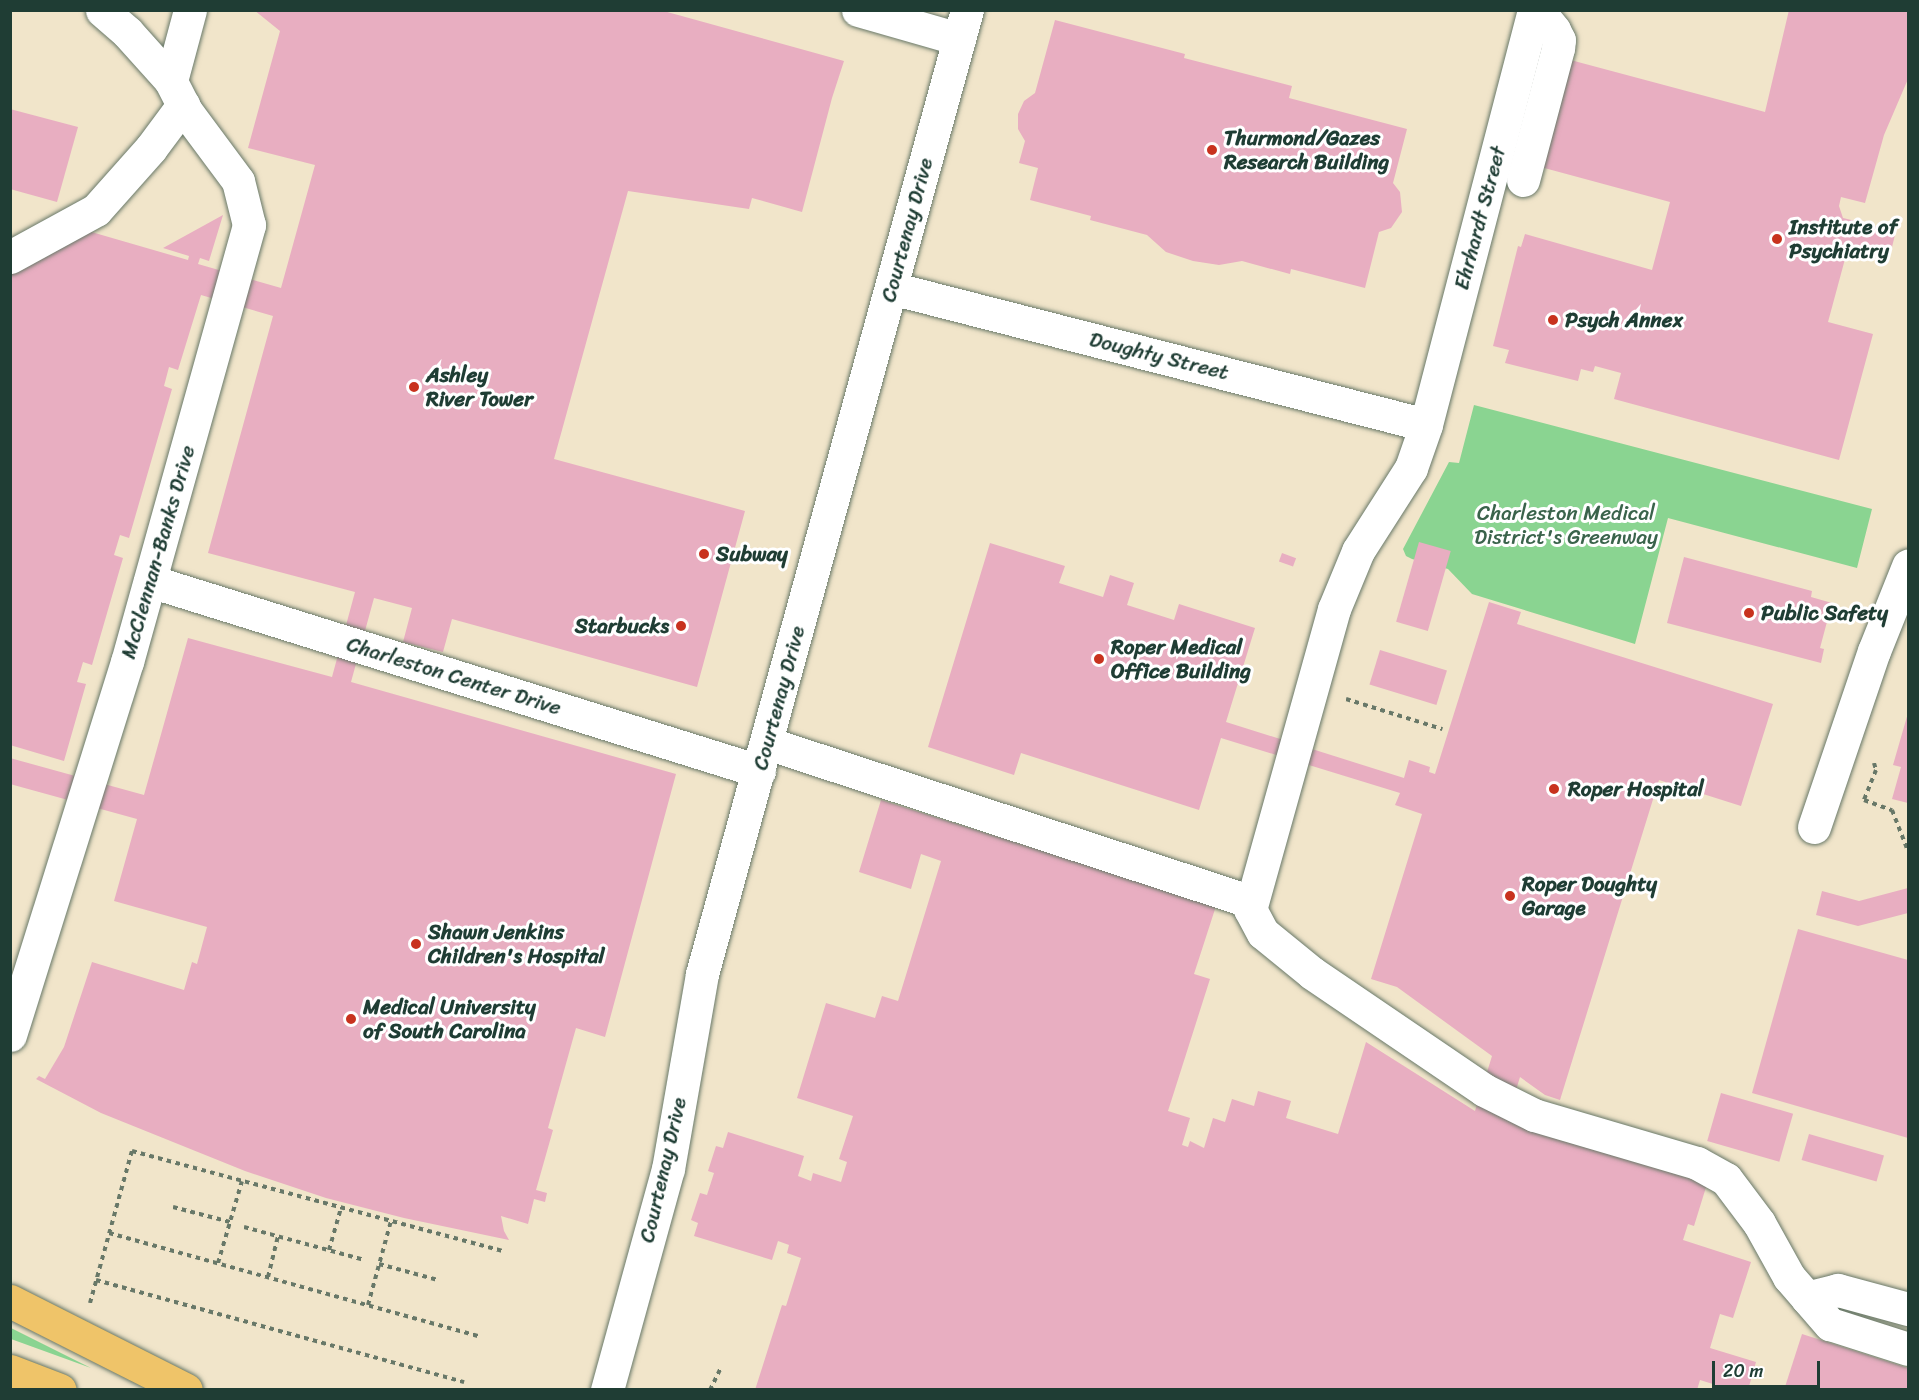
<!DOCTYPE html>
<style>
body{margin:0}
#map{position:relative;width:1919px;height:1400px;overflow:hidden;background:#f1e5ca;font-family:Sriracha,sans-serif}
div>[style]{position:absolute}
.green>*{inset:0;background:#8ad491}
.building>*{inset:0;background:#e8aec1;transform-origin:0 0}
.path>*{height:4px;margin-top:-2px;transform-origin:0;background:repeating-linear-gradient(90deg,#687868 0 4.5px,transparent 0 9px)}
.roads{filter:drop-shadow(0 0 2px #687868) drop-shadow(0 0 2px #687868)}
.minor>*{height:33px;margin:-16.5px;padding:0 16.5px;transform-origin:16.5px;border-radius:16.5px;background:#fff}
.major>*{height:33px;margin:-16.5px;padding:0 16.5px;transform-origin:16.5px;border-radius:16.5px;background:#efc469}
.highway>*{height:33px;margin:-16.5px;padding:0 16.5px;transform-origin:16.5px;border-radius:16.5px;background:#efc469}
.dots>*{width:16px;height:16px;translate:-50% -50%;box-sizing:border-box;border:3px solid #fff;border-radius:50%}
span{translate:-50% -50%;white-space:nowrap;text-align:center;line-height:1.15;-webkit-text-stroke:6px #fff;paint-order:stroke}
.poi-label{font-size:21px;color:#1f3d34;font-weight:700}
.left{translate:0 -50%;text-align:left}
.right{translate:-100% -50%;text-align:right}
.street-label{font-size:21px;color:#1f3d34}
.park-label{font-size:21px;color:#3a634b}
.frame{position:absolute;inset:0;border:12px solid #1f3d34;pointer-events:none}
.scale{position:absolute;left:1712px;top:1361px;width:108px;height:27px;box-sizing:border-box;border:3px solid #1f3d34;border-top:0;padding-left:8px;font-size:18px;line-height:21px;white-space:nowrap;color:#1f3d34;-webkit-text-stroke:4px #fff;paint-order:stroke}
</style>
<div id="map">
<div class="green">
<div style="clip-path:polygon(1474px 405px,1872px 509px,1857px 568px,1668px 518px,1635px 644px,1472px 594px,1448px 569px,1412px 559px,1406px 556px,1403px 549px,1449px 462px,1459px 463px)"></div>
<div style="clip-path:polygon(11px 1328px,91px 1368px,11px 1339px)"></div>
</div>
<div class="building">
<div style="clip-path:polygon(254px 10px,660px 10px,844px 61px,832px 98px,802px 212px,752px 198px,749px 209px,628px 191px,554px 459px,745px 511px,697px 687px,452px 619px,443px 652px,403px 642px,412px 608px,374px 598px,351px 682px,676px 774px,605px 1037px,576px 1028px,548px 1128px,553px 1130px,536px 1190px,547px 1193px,545px 1202px,534px 1199px,528px 1224px,501px 1216px,504px 1231px,509px 1240px,404px 1218px,326px 1198px,245px 1171px,101px 1113px,36px 1079px,39px 1076px,45px 1079px,64px 1047px,92px 962px,184px 990px,192px 962px,197px 964px,207px 927px,114px 901px,137px 819px,10px 784px,10px 758px,144px 795px,188px 638px,332px 677px,355px 592px,208px 553px,273px 316px,201px 295px,178px 370px,169px 367px,164px 386px,172px 389px,129px 538px,120px 535px,114px 555px,123px 558px,92px 665px,83px 662px,77px 682px,86px 684px,64px 761px,10px 745px,10px 273px,88px 231px,188px 260px,189px 256px,163px 248px,223px 215px,209px 261px,200px 258px,198px 264px,281px 288px,315px 165px,248px 148px,280px 31px)"></div>
<div style="clip-path:polygon(1789px 10px,1908px 10px,1908px 79px,1884px 135px,1865px 203px,1841px 197px,1839px 206px,1843px 218px,1896px 231px,1889px 259px,1848px 248px,1828px 322px,1873px 334px,1839px 460px,1614px 399px,1621px 373px,1595px 366px,1593px 372px,1581px 369px,1578px 381px,1505px 363px,1509px 350px,1493px 346px,1518px 246px,1521px 247px,1525px 234px,1652px 270px,1670px 202px,1518px 161px,1563px 58px,1765px 112px)"></div>
<div style="clip-path:polygon(1055px 20px,1185px 54px,1184px 58px,1292px 86px,1289px 98px,1407px 129px,1393px 183px,1400px 192px,1402px 212px,1391px 228px,1379px 232px,1365px 288px,1291px 269px,1290px 274px,1242px 261px,1219px 265px,1193px 261px,1166px 252px,1147px 235px,1090px 220px,1091px 216px,1030px 200px,1038px 168px,1019px 163px,1025px 141px,1018px 129px,1018px 114px,1024px 101px,1035px 93px)"></div>
<div style="clip-path:polygon(10px 109px,78px 127px,57px 202px,10px 189px)"></div>
<div style="left:1419px;top:542px;width:33px;height:83px;rotate:16deg"></div>
<div style="clip-path:polygon(990px 543px,1065px 566px,1059px 583px,1103px 597px,1110px 575px,1134px 583px,1127px 605px,1174px 620px,1179px 604px,1255px 628px,1226px 722px,1404px 778px,1409px 760px,1430px 767px,1429px 772px,1435px 774px,1489px 602px,1521px 612px,1517px 624px,1773px 704px,1741px 806px,1659px 780px,1560px 1100px,1545px 1095px,1520px 1077px,1507px 1120px,1707px 1184px,1694px 1226px,1688px 1224px,1683px 1240px,1751px 1262px,1733px 1318px,1720px 1314px,1710px 1348px,1756px 1362px,1748px 1390px,1732px 1390px,1700px 1380px,1697px 1390px,755px 1390px,782px 1305px,786px 1306px,801px 1258px,787px 1253px,789px 1245px,778px 1241px,772px 1260px,694px 1236px,698px 1223px,691px 1220px,700px 1193px,707px 1195px,714px 1173px,708px 1171px,716px 1146px,723px 1148px,728px 1132px,804px 1156px,798px 1176px,811px 1181px,813px 1173px,841px 1182px,847px 1162px,839px 1159px,853px 1116px,797px 1098px,826px 1003px,875px 1018px,882px 996px,898px 1001px,941px 861px,921px 854px,911px 889px,859px 872px,881px 800px,1216px 906px,1194px 974px,1210px 979px,1168px 1111px,1190px 1118px,1182px 1145px,1188px 1147px,1190px 1141px,1204px 1148px,1213px 1118px,1225px 1122px,1232px 1099px,1254px 1106px,1258px 1091px,1291px 1101px,1286px 1118px,1338px 1134px,1366px 1042px,1475px 1111px,1492px 1056px,1397px 987px,1371px 979px,1422px 814px,1395px 805px,1400px 793px,1221px 738px,1199px 810px,1021px 753px,1014px 775px,928px 747px)"></div>
<div style="left:1282px;top:553px;width:15px;height:9px;rotate:20deg"></div>
<div style="clip-path:polygon(1684px 557px,1812px 591px,1811px 597px,1832px 603px,1820px 648px,1824px 649px,1821px 663px,1667px 623px)"></div>
<div style="left:1380px;top:650px;width:70px;height:36px;rotate:17deg"></div>
<div style="clip-path:polygon(1908px 713px,1908px 803px,1892px 799px,1901px 767px,1893px 765px)"></div>
<div style="clip-path:polygon(1908px 888px,1908px 913px,1858px 926px,1816px 915px,1822px 891px,1859px 901px)"></div>
<div style="clip-path:polygon(1798px 929px,1908px 960px,1908px 1138px,1752px 1093px)"></div>
<div style="left:1721px;top:1093px;width:75px;height:50px;rotate:16deg"></div>
<div style="left:1809px;top:1134px;width:78px;height:27px;rotate:16deg"></div>
<div style="clip-path:polygon(1802px 1334px,1908px 1368px,1908px 1390px,1784px 1390px)"></div>
</div>
<div class="path">
<div style="left:1346px;top:699px;width:101px;rotate:17.4deg"></div>
<div style="left:1874px;top:763px;width:7px;rotate:74deg"></div>
<div style="left:1876px;top:770px;width:32px;rotate:112deg"></div>
<div style="left:1864px;top:800px;width:30px;rotate:20deg"></div>
<div style="left:1892px;top:810px;width:44px;rotate:68.7deg"></div>
<div style="left:173px;top:1207px;width:59px;rotate:14.7deg"></div>
<div style="left:244px;top:1227px;width:125px;rotate:15.3deg"></div>
<div style="left:109px;top:1233px;width:383px;rotate:15.6deg"></div>
<div style="left:329px;top:1250px;width:44px;rotate:-74.1deg"></div>
<div style="left:218px;top:1263px;width:85px;rotate:-73.7deg"></div>
<div style="left:379px;top:1264px;width:61px;rotate:15.2deg"></div>
<div style="left:268px;top:1277px;width:42px;rotate:-76.3deg"></div>
<div style="left:96px;top:1280px;width:382px;rotate:15.5deg"></div>
<div style="left:90px;top:1303px;width:158px;rotate:-74.6deg"></div>
<div style="left:132px;top:1151px;width:383px;rotate:15.1deg"></div>
<div style="left:368px;top:1305px;width:87px;rotate:-74.7deg"></div>
<div style="left:710px;top:1390px;width:25px;rotate:-64deg"></div>
</div>
<div class="roads">
<div class="minor">
<div style="left:858px;top:10px;width:105px;rotate:16deg"></div>
<div style="left:1534px;top:10px;width:429px;rotate:104.6deg"></div>
<div style="left:1426px;top:425px;width:46px;rotate:109.2deg"></div>
<div style="left:1411px;top:468px;width:98px;rotate:122.6deg"></div>
<div style="left:1358px;top:551px;width:63px;rotate:112.5deg"></div>
<div style="left:1334px;top:609px;width:312px;rotate:105.6deg"></div>
<div style="left:1250px;top:909px;width:27px;rotate:62deg"></div>
<div style="left:1263px;top:933px;width:63px;rotate:39.2deg"></div>
<div style="left:1312px;top:973px;width:208px;rotate:34.2deg"></div>
<div style="left:1484px;top:1090px;width:56px;rotate:26.6deg"></div>
<div style="left:1534px;top:1115px;width:170px;rotate:16.4deg"></div>
<div style="left:1697px;top:1163px;width:33px;rotate:29deg"></div>
<div style="left:1726px;top:1179px;width:55px;rotate:53.1deg"></div>
<div style="left:1759px;top:1223px;width:62px;rotate:60.9deg"></div>
<div style="left:1789px;top:1277px;width:28px;rotate:49deg"></div>
<div style="left:171px;top:81px;width:73px;rotate:-75deg"></div>
<div style="left:1523px;top:180px;width:137px;rotate:-75.1deg"></div>
<div style="left:1558px;top:48px;width:8px;rotate:-83deg"></div>
<div style="left:1559px;top:40px;width:11px;rotate:-117deg"></div>
<div style="left:1554px;top:30px;width:26px;rotate:-129deg"></div>
<div style="left:10px;top:257px;width:98px;rotate:-28.7deg"></div>
<div style="left:96px;top:210px;width:83px;rotate:-48.4deg"></div>
<div style="left:151px;top:148px;width:54px;rotate:-53.3deg"></div>
<div style="left:891px;top:288px;width:552px;rotate:14.36deg"></div>
<div style="left:150px;top:581px;width:638px;rotate:17.33deg"></div>
<div style="left:767px;top:743px;width:510px;rotate:18.15deg"></div>
<div style="left:1814px;top:827px;width:186px;rotate:-71.2deg"></div>
<div style="left:1874px;top:651px;width:92px;rotate:-68.2deg"></div>
<div style="left:10px;top:1035px;width:391px;rotate:-72.6deg"></div>
<div style="left:127px;top:662px;width:454px;rotate:-74.4deg"></div>
<div style="left:249px;top:225px;width:45px;rotate:-104deg"></div>
<div style="left:238px;top:181px;width:87px;rotate:-126.6deg"></div>
<div style="left:186px;top:111px;width:34px;rotate:-117deg"></div>
<div style="left:171px;top:81px;width:66px;rotate:-131.9deg"></div>
<div style="left:127px;top:32px;width:33px;rotate:-139deg"></div>
<div style="left:1908px;top:1309px;width:73px;rotate:-164.8deg"></div>
<div style="left:1838px;top:1290px;width:32px;rotate:166deg"></div>
<div style="left:1807px;top:1298px;width:35px;rotate:49deg"></div>
<div style="left:1830px;top:1324px;width:82px;rotate:17.8deg"></div>
<div style="left:607px;top:1390px;width:229px;rotate:-74.6deg"></div>
<div style="left:668px;top:1169px;width:198px;rotate:-80.1deg"></div>
<div style="left:702px;top:974px;width:1000px;rotate:-74.63deg"></div>
</div>
<div class="major">
<div style="left:10px;top:1301px;width:197px;rotate:26.8deg"></div>
</div>
<div class="highway">
<div style="left:10px;top:1371px;width:53px;rotate:20.8deg"></div>
</div>
</div>
<div class="dots">
<div style="left:1212px;top:150px;background:#c8321e"></div>
<div style="left:1777px;top:239px;background:#c8321e"></div>
<div style="left:1553px;top:320px;background:#c8321e"></div>
<div style="left:414px;top:387px;background:#c8321e"></div>
<div style="left:704px;top:554px;background:#c8321e"></div>
<div style="left:1749px;top:613px;background:#c8321e"></div>
<div style="left:681px;top:626px;background:#c8321e"></div>
<div style="left:1099px;top:659px;background:#c8321e"></div>
<div style="left:1554px;top:789px;background:#c8321e"></div>
<div style="left:1510px;top:896px;background:#c8321e"></div>
<div style="left:416px;top:944px;background:#c8321e"></div>
<div style="left:351px;top:1019px;background:#c8321e"></div>
</div>
<div class="poi-label">
<span class="left" style="left:1224px;top:150px">Thurmond/Gazes<br>Research Building</span>
<span class="left" style="left:1789px;top:239px">Institute of<br>Psychiatry</span>
<span class="left" style="left:1565px;top:320px">Psych Annex</span>
<span class="left" style="left:426px;top:387px">Ashley<br>River Tower</span>
<span class="left" style="left:716px;top:554px">Subway</span>
<span class="left" style="left:1761px;top:613px">Public Safety</span>
<span class="right" style="left:669px;top:626px">Starbucks</span>
<span class="left" style="left:1111px;top:659px">Roper Medical<br>Office Building</span>
<span class="left" style="left:1568px;top:789px">Roper Hospital</span>
<span class="left" style="left:1522px;top:896px">Roper Doughty<br>Garage</span>
<span class="left" style="left:428px;top:944px">Shawn Jenkins<br>Children's Hospital</span>
<span class="left" style="left:363px;top:1019px">Medical University<br>of South Carolina</span>
</div>
<div class="street-label">
<span style="left:1480px;top:218px;rotate:-75deg">Ehrhardt Street</span>
<span style="left:907px;top:230px;rotate:-75deg">Courtenay Drive</span>
<span style="left:1159px;top:356px;rotate:14deg">Doughty Street</span>
<span style="left:158px;top:552px;rotate:-74deg">McClennan-Banks Drive</span>
<span style="left:454px;top:676px;rotate:17deg">Charleston Center Drive</span>
<span style="left:779px;top:698px;rotate:-75deg">Courtenay Drive</span>
<span style="left:663px;top:1170px;rotate:-77deg">Courtenay Drive</span>
</div>
<div class="park-label">
<span style="left:1566px;top:525px">Charleston Medical<br>District's Greenway</span>
</div>
<div class="frame"></div>
<div class="scale">20 m</div>
</div>
